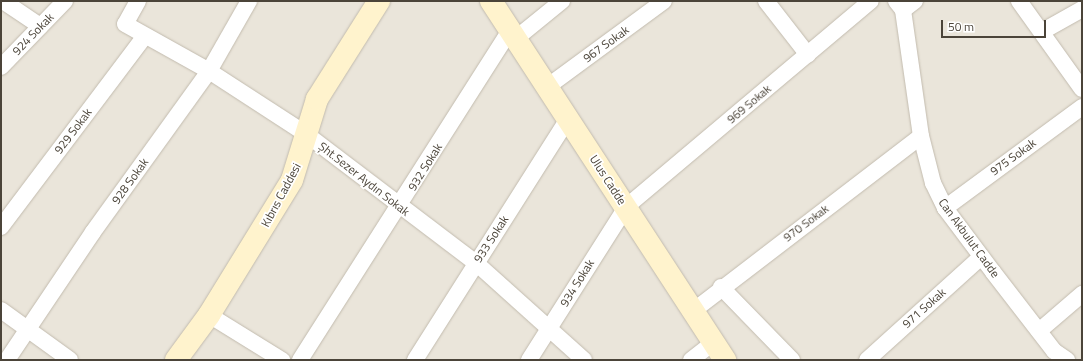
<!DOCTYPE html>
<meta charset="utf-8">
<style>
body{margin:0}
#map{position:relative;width:1083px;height:361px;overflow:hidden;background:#f6f3ec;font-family:"Titillium Web",sans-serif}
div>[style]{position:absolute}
.residential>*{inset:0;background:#eae5da;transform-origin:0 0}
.roads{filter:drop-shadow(0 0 1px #c2bbae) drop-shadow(0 0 1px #c2bbae)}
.street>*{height:16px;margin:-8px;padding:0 8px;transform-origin:8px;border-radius:8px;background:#fff}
.secondary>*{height:22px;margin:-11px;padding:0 11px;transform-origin:11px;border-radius:11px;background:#fff3cd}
span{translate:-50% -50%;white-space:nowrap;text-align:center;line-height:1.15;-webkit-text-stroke:3.5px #fff;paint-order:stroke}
.street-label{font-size:12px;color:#4b4439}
.frame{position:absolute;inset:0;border:2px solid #4b4439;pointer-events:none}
.scale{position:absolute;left:941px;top:20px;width:105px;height:18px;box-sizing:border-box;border:2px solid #4b4439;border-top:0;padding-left:5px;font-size:12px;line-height:14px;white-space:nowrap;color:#4b4439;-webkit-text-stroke:3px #fff;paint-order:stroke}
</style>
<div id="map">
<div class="residential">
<div style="left:1px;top:1px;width:1081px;height:359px"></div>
</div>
<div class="roads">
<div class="street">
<div style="left:3px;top:1px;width:45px;rotate:34deg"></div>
<div style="left:138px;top:1px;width:26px;rotate:119deg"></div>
<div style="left:125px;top:24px;width:96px;rotate:29.2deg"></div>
<div style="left:209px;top:71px;width:116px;rotate:33deg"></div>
<div style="left:306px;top:134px;width:213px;rotate:37.2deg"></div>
<div style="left:476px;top:263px;width:145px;rotate:41.9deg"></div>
<div style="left:766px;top:1px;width:68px;rotate:52.1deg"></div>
<div style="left:896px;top:1px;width:11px;rotate:52deg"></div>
<div style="left:903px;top:10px;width:127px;rotate:81.9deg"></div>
<div style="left:921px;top:136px;width:49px;rotate:75.7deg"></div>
<div style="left:933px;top:183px;width:28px;rotate:64deg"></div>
<div style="left:945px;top:208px;width:80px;rotate:53.1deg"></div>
<div style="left:993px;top:272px;width:100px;rotate:52.3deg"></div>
<div style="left:1054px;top:351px;width:16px;rotate:35deg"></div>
<div style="left:1019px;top:1px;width:108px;rotate:54.4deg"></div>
<div style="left:903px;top:10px;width:15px;rotate:-37deg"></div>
<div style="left:1043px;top:31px;width:45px;rotate:-29.4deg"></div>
<div style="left:514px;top:40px;width:62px;rotate:-39.1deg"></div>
<div style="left:1px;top:67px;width:92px;rotate:-45.9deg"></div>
<div style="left:547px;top:87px;width:145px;rotate:-36.3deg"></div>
<div style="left:945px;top:208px;width:170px;rotate:-36.4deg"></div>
<div style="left:1px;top:227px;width:239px;rotate:-53deg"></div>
<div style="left:721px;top:287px;width:102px;rotate:45.8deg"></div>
<div style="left:1px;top:310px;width:85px;rotate:35.9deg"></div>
<div style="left:693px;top:311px;width:287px;rotate:-37.5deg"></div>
<div style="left:209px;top:315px;width:86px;rotate:31.7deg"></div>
<div style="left:1039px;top:331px;width:57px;rotate:-40.7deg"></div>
<div style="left:7px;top:360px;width:154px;rotate:-56.1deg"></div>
<div style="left:93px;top:232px;width:198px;rotate:-54.2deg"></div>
<div style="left:209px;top:71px;width:81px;rotate:-60.3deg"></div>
<div style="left:300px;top:360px;width:389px;rotate:-57.5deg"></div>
<div style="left:415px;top:360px;width:285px;rotate:-57.6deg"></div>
<div style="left:529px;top:360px;width:181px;rotate:-57.6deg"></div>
<div style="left:626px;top:207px;width:320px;rotate:-40.1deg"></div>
<div style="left:691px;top:360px;width:28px;rotate:-38deg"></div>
<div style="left:867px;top:360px;width:154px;rotate:-42.1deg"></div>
</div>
<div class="secondary">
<div style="left:491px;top:1px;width:429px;rotate:56.9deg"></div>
<div style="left:176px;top:360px;width:56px;rotate:-53.7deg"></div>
<div style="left:209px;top:315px;width:158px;rotate:-58.4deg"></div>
<div style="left:292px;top:180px;width:85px;rotate:-72.8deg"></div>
<div style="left:317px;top:99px;width:116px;rotate:-57.7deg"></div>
</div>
</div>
<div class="street-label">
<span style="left:33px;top:34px;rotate:-46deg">924 Sokak</span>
<span style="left:606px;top:44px;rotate:-36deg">967 Sokak</span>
<span style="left:749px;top:104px;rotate:-40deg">969 Sokak</span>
<span style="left:73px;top:131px;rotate:-53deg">929 Sokak</span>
<span style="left:1013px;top:157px;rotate:-36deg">975 Sokak</span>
<span style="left:425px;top:167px;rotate:-58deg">932 Sokak</span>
<span style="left:364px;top:179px;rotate:38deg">Şht.Sezer Aydın Sokak</span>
<span style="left:608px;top:180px;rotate:57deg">Ulus Cadde</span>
<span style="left:130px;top:181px;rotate:-54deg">928 Sokak</span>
<span style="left:281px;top:195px;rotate:-62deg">Kıbrıs Caddesi</span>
<span style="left:806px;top:223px;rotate:-37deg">970 Sokak</span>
<span style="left:969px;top:238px;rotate:54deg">Can Akbulut Cadde</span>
<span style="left:491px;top:239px;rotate:-57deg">933 Sokak</span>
<span style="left:577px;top:283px;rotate:-58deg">934 Sokak</span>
<span style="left:924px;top:308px;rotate:-42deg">971 Sokak</span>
</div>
<div class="frame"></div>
<div class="scale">50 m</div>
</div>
